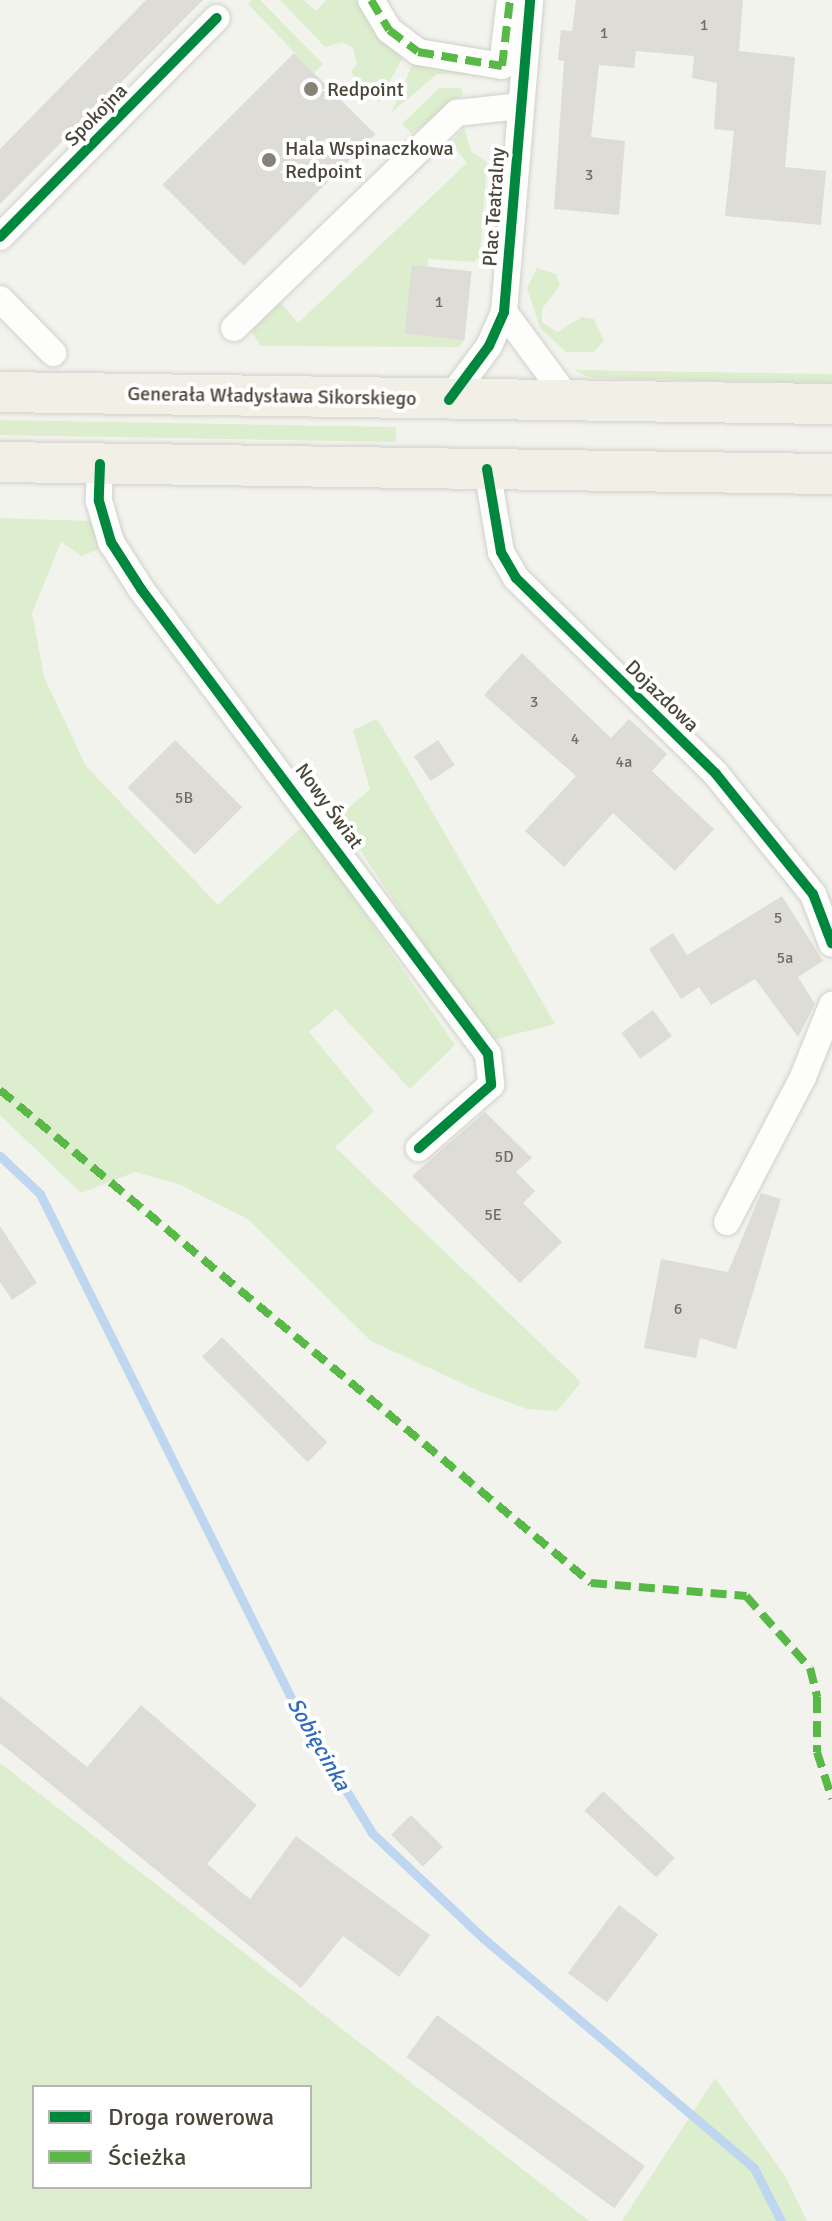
<!DOCTYPE html>
<meta charset="utf-8">
<style>
body{margin:0}
#map{position:relative;width:832px;height:2221px;overflow:hidden;background:#f3f3ee;font-family:Signika,sans-serif}
div>[style]{position:absolute}
.green>*{inset:0;background:#dceece;transform-origin:0 0}
.stream>*{height:9px;margin:-4.5px;padding:0 4.5px;transform-origin:4.5px;border-radius:4.5px;background:#bed6f0}
.building>*{inset:0;background:#dddcd6;transform-origin:0 0}
.roads{filter:drop-shadow(0 0 2px #d1d0cb) drop-shadow(0 0 2px #d1d0cb)}
.street>*{height:26px;margin:-13px;padding:0 13px;transform-origin:13px;border-radius:13px;background:#fdfdfc}
.primary>*{height:40px;margin:-20px;padding:0 20px;transform-origin:20px;border-radius:20px;background:#f2f0e6}
.quiet>*{height:8px;margin-top:-4px;transform-origin:0;background:repeating-linear-gradient(90deg,#58b947 0 16px,transparent 0 24px)}
.cycleway>*{height:10px;margin:-5px;padding:0 5px;transform-origin:5px;border-radius:5px;background:#00873e}
.dots>*{width:22px;height:22px;translate:-50% -50%;box-sizing:border-box;border:4px solid #fff;border-radius:50%}
span{translate:-50% -50%;white-space:nowrap;text-align:center;line-height:1.15;-webkit-text-stroke:8px #fff;paint-order:stroke}
.number-label{font-size:16px;color:#706c61}
.number-label span{-webkit-text-stroke-width:0}
.poi-label{font-size:20px;color:#4a4639}
.left{translate:0 -50%;text-align:left}
.street-label{font-size:20px;color:#4a4639}
.water-label{font-size:22px;color:#306ab8;font-style:italic}
.legend{position:absolute;left:32px;top:2085px;width:280px;height:104px;box-sizing:border-box;background:#fff;border:2px solid #b7b5b0;margin:0;padding:10px 14px;list-style:none;font-size:24px;color:#4a4639}
.legend li{display:flex;align-items:center;gap:16px;height:40px}
.legend b{width:40px;border:2px solid #b7b5b0}
</style>
<div id="map">
<div class="green">
<div style="clip-path:polygon(252px 0,260px 0,323px 64px,314px 73px,248px 4px)"></div>
<div style="clip-path:polygon(280px 0,303px 0,316px 11px,326px 0,371px 0,409px 46px,379px 102px,351px 73px,357px 63px,353px 48px,342px 42px,325px 47px)"></div>
<div style="clip-path:polygon(418px 52px,469px 62px,468px 75px,437px 74px,391px 113px)"></div>
<div style="clip-path:polygon(439px 88px,461px 88px,463px 94px,412px 134px,402px 124px)"></div>
<div style="clip-path:polygon(464px 128px,471px 151px,487px 162px,480px 256px,474px 262px,428px 259px,427px 267px,413px 265px,406px 333px,465px 339px,459px 347px,261px 346px,251px 331px,280px 302px,298px 323px,467px 163px,450px 143px)"></div>
<div style="clip-path:polygon(537px 268px,556px 274px,560px 285px,542px 309px,542px 322px,557px 332px,582px 317px,594px 319px,604px 341px,594px 352px,566px 352px,540px 328px,527px 288px)"></div>
<div style="clip-path:polygon(574px 370px,832px 374px,832px 383px,591px 378px)"></div>
<div style="left:0;top:420px;width:396px;height:15px;rotate:1deg"></div>
<div style="clip-path:polygon(0 518px,91px 521px,101px 548px,82px 556px,61px 542px,32px 613px,44px 677px,86px 766px,218px 905px,304px 825px,455px 1045px,410px 1089px,336px 1009px,309px 1032px,374px 1111px,335px 1147px,581px 1382px,557px 1411px,527px 1409px,479px 1391px,371px 1341px,249px 1220px,179px 1184px,135px 1172px,81px 1193px,0 1115px)"></div>
<div style="clip-path:polygon(377px 719px,408px 770px,555px 1024px,488px 1041px,338px 817px,370px 789px,353px 730px)"></div>
<div style="clip-path:polygon(evenodd,0 1763px,589px 2221px,0 2221px,0 1763px,34px 2087px,310px 2087px,310px 2187px,34px 2187px,34px 2087px)"></div>
<div style="clip-path:polygon(715px 2078px,785px 2176px,807px 2221px,622px 2221px)"></div>
</div>
<div class="stream">
<div style="left:0;top:1156px;width:55px;rotate:43.5deg"></div>
<div style="left:40px;top:1194px;width:576px;rotate:63.52deg"></div>
<div style="left:297px;top:1710px;width:144px;rotate:58.6deg"></div>
<div style="left:372px;top:1833px;width:153px;rotate:43.4deg"></div>
<div style="left:483px;top:1938px;width:355px;rotate:40.3deg"></div>
<div style="left:754px;top:2168px;width:59px;rotate:63deg"></div>
</div>
<div class="building">
<div style="clip-path:polygon(146px 0,203px 0,0 204px,0 149px)"></div>
<div style="clip-path:polygon(576px 0,743px 0,739px 51px,795px 57px,785px 167px,826px 171px,821px 225px,725px 216px,734px 131px,714px 129px,717px 83px,692px 78px,694px 56px,636px 51px,634px 68px,599px 65px,591px 137px,625px 141px,619px 215px,554px 209px,564px 61px,558px 60px,561px 30px,572px 31px)"></div>
<div style="left:294px;top:53px;width:115px;height:186px;rotate:45deg"></div>
<div style="left:412px;top:265px;width:60px;height:69px;rotate:6deg"></div>
<div style="clip-path:polygon(522px 653px,611px 738px,629px 719px,667px 754px,652px 771px,714px 829px,675px 871px,613px 813px,564px 867px,525px 831px,576px 776px,484px 695px)"></div>
<div style="left:175px;top:740px;width:95px;height:67px;rotate:45deg"></div>
<div style="left:438px;top:740px;width:30px;height:29px;rotate:56deg"></div>
<div style="clip-path:polygon(782px 896px,823px 961px,798px 977px,815px 1004px,798px 1037px,755px 979px,711px 1005px,699px 987px,681px 999px,649px 949px,673px 933px,687px 955px)"></div>
<div style="left:653px;top:1010px;width:32px;height:39px;rotate:54deg"></div>
<div style="clip-path:polygon(485px 1112px,532px 1158px,516px 1172px,535px 1191px,523px 1203px,562px 1242px,520px 1283px,412px 1176px)"></div>
<div style="clip-path:polygon(761px 1193px,781px 1199px,736px 1349px,700px 1338px,696px 1358px,644px 1348px,661px 1259px,728px 1272px)"></div>
<div style="clip-path:polygon(0 1226px,37px 1283px,12px 1300px,0 1282px)"></div>
<div style="left:222px;top:1337px;width:149px;height:28px;rotate:45deg"></div>
<div style="clip-path:polygon(0 1696px,87px 1767px,141px 1705px,257px 1805px,207px 1864px,250px 1899px,296px 1836px,430px 1935px,399px 1977px,343px 1936px,301px 1988px,0 1743px)"></div>
<div style="left:603px;top:1791px;width:98px;height:27px;rotate:43deg"></div>
<div style="left:411px;top:1815px;width:45px;height:28px;rotate:45deg"></div>
<div style="left:619px;top:1905px;width:49px;height:85px;rotate:37deg"></div>
<div style="left:437px;top:2015px;width:257px;height:52px;rotate:36deg"></div>
</div>
<div class="roads">
<div class="street">
<div style="left:371px;top:0;width:35px;rotate:59deg"></div>
<div style="left:389px;top:30px;width:36px;rotate:37deg"></div>
<div style="left:418px;top:52px;width:85px;rotate:9.5deg"></div>
<div style="left:502px;top:66px;width:66px;rotate:-83.1deg"></div>
<div style="left:0;top:237px;width:308px;rotate:-45.3deg"></div>
<div style="left:0;top:299px;width:76px;rotate:45.5deg"></div>
<div style="left:504px;top:312px;width:113px;rotate:53.6deg"></div>
<div style="left:234px;top:328px;width:310px;rotate:-44deg"></div>
<div style="left:457px;top:113px;width:62px;rotate:-6.4deg"></div>
<div style="left:449px;top:400px;width:67px;rotate:-53.5deg"></div>
<div style="left:489px;top:346px;width:37px;rotate:-66deg"></div>
<div style="left:504px;top:312px;width:313px;rotate:-85.2deg"></div>
<div style="left:100px;top:464px;width:37px;rotate:92deg"></div>
<div style="left:99px;top:501px;width:43px;rotate:73.7deg"></div>
<div style="left:111px;top:542px;width:56px;rotate:57.4deg"></div>
<div style="left:141px;top:589px;width:580px;rotate:53.27deg"></div>
<div style="left:488px;top:1054px;width:31px;rotate:84deg"></div>
<div style="left:491px;top:1085px;width:96px;rotate:138.8deg"></div>
<div style="left:487px;top:469px;width:84px;rotate:80.4deg"></div>
<div style="left:501px;top:552px;width:30px;rotate:60deg"></div>
<div style="left:516px;top:578px;width:280px;rotate:44.4deg"></div>
<div style="left:716px;top:774px;width:154px;rotate:51.1deg"></div>
<div style="left:813px;top:894px;width:53px;rotate:69.2deg"></div>
<div style="left:727px;top:1222px;width:164px;rotate:-62.3deg"></div>
<div style="left:803px;top:1077px;width:78px;rotate:-68.1deg"></div>
</div>
<div class="primary">
<div style="left:0;top:392px;width:832px;rotate:0.83deg"></div>
<div style="left:0;top:462px;width:832px;rotate:0.83deg"></div>
</div>
</div>
<div class="quiet">
<div style="left:371px;top:0;width:35px;rotate:59deg"></div>
<div style="left:389px;top:30px;width:36px;rotate:37deg"></div>
<div style="left:418px;top:52px;width:85px;rotate:9.5deg"></div>
<div style="left:502px;top:66px;width:66px;rotate:-83.1deg"></div>
<div style="left:0;top:1090px;width:770px;rotate:39.83deg"></div>
<div style="left:591px;top:1583px;width:156px;rotate:4.8deg"></div>
<div style="left:746px;top:1596px;width:96px;rotate:48.4deg"></div>
<div style="left:810px;top:1668px;width:30px;rotate:76deg"></div>
<div style="left:817px;top:1697px;width:55px;rotate:90deg"></div>
<div style="left:817px;top:1752px;width:49px;rotate:72.3deg"></div>
</div>
<div class="cycleway">
<div style="left:0;top:237px;width:308px;rotate:-45.3deg"></div>
<div style="left:449px;top:400px;width:67px;rotate:-53.5deg"></div>
<div style="left:489px;top:346px;width:37px;rotate:-66deg"></div>
<div style="left:504px;top:312px;width:313px;rotate:-85.2deg"></div>
<div style="left:100px;top:464px;width:37px;rotate:92deg"></div>
<div style="left:99px;top:501px;width:43px;rotate:73.7deg"></div>
<div style="left:111px;top:542px;width:56px;rotate:57.4deg"></div>
<div style="left:141px;top:589px;width:580px;rotate:53.27deg"></div>
<div style="left:488px;top:1054px;width:31px;rotate:84deg"></div>
<div style="left:491px;top:1085px;width:96px;rotate:138.8deg"></div>
<div style="left:487px;top:469px;width:84px;rotate:80.4deg"></div>
<div style="left:501px;top:552px;width:30px;rotate:60deg"></div>
<div style="left:516px;top:578px;width:280px;rotate:44.4deg"></div>
<div style="left:716px;top:774px;width:154px;rotate:51.1deg"></div>
<div style="left:813px;top:894px;width:53px;rotate:69.2deg"></div>
</div>
<div class="dots">
<div style="left:311px;top:89px;background:#858378"></div>
<div style="left:269px;top:160px;background:#858378"></div>
</div>
<div class="number-label">
<span style="left:704px;top:25px">1</span>
<span style="left:604px;top:33px">1</span>
<span style="left:589px;top:175px">3</span>
<span style="left:439px;top:302px">1</span>
<span style="left:534px;top:702px">3</span>
<span style="left:575px;top:739px">4</span>
<span style="left:624px;top:762px">4a</span>
<span style="left:184px;top:798px">5B</span>
<span style="left:778px;top:918px">5</span>
<span style="left:785px;top:958px">5a</span>
<span style="left:504px;top:1157px">5D</span>
<span style="left:493px;top:1215px">5E</span>
<span style="left:678px;top:1309px">6</span>
</div>
<div class="poi-label">
<span class="left" style="left:327px;top:89px">Redpoint</span>
<span class="left" style="left:285px;top:160px">Hala Wspinaczkowa<br>Redpoint</span>
</div>
<div class="street-label">
<span style="left:96px;top:115px;rotate:-45deg">Spokojna</span>
<span style="left:494px;top:207px;rotate:-86deg">Plac Teatralny</span>
<span style="left:272px;top:396px;rotate:1deg">Generała Władysława Sikorskiego</span>
<span style="left:662px;top:696px;rotate:44deg">Dojazdowa</span>
<span style="left:329px;top:806px;rotate:54deg">Nowy Świat</span>
</div>
<div class="water-label">
<span style="left:319px;top:1744px;rotate:60deg">Sobięcinka</span>
</div>
<ul class="legend">
<li><b style="height:10px;background:#00873e"></b>Droga rowerowa</li>
<li><b style="height:10px;background:#58b947"></b>Ścieżka</li>
</ul>
</div>
